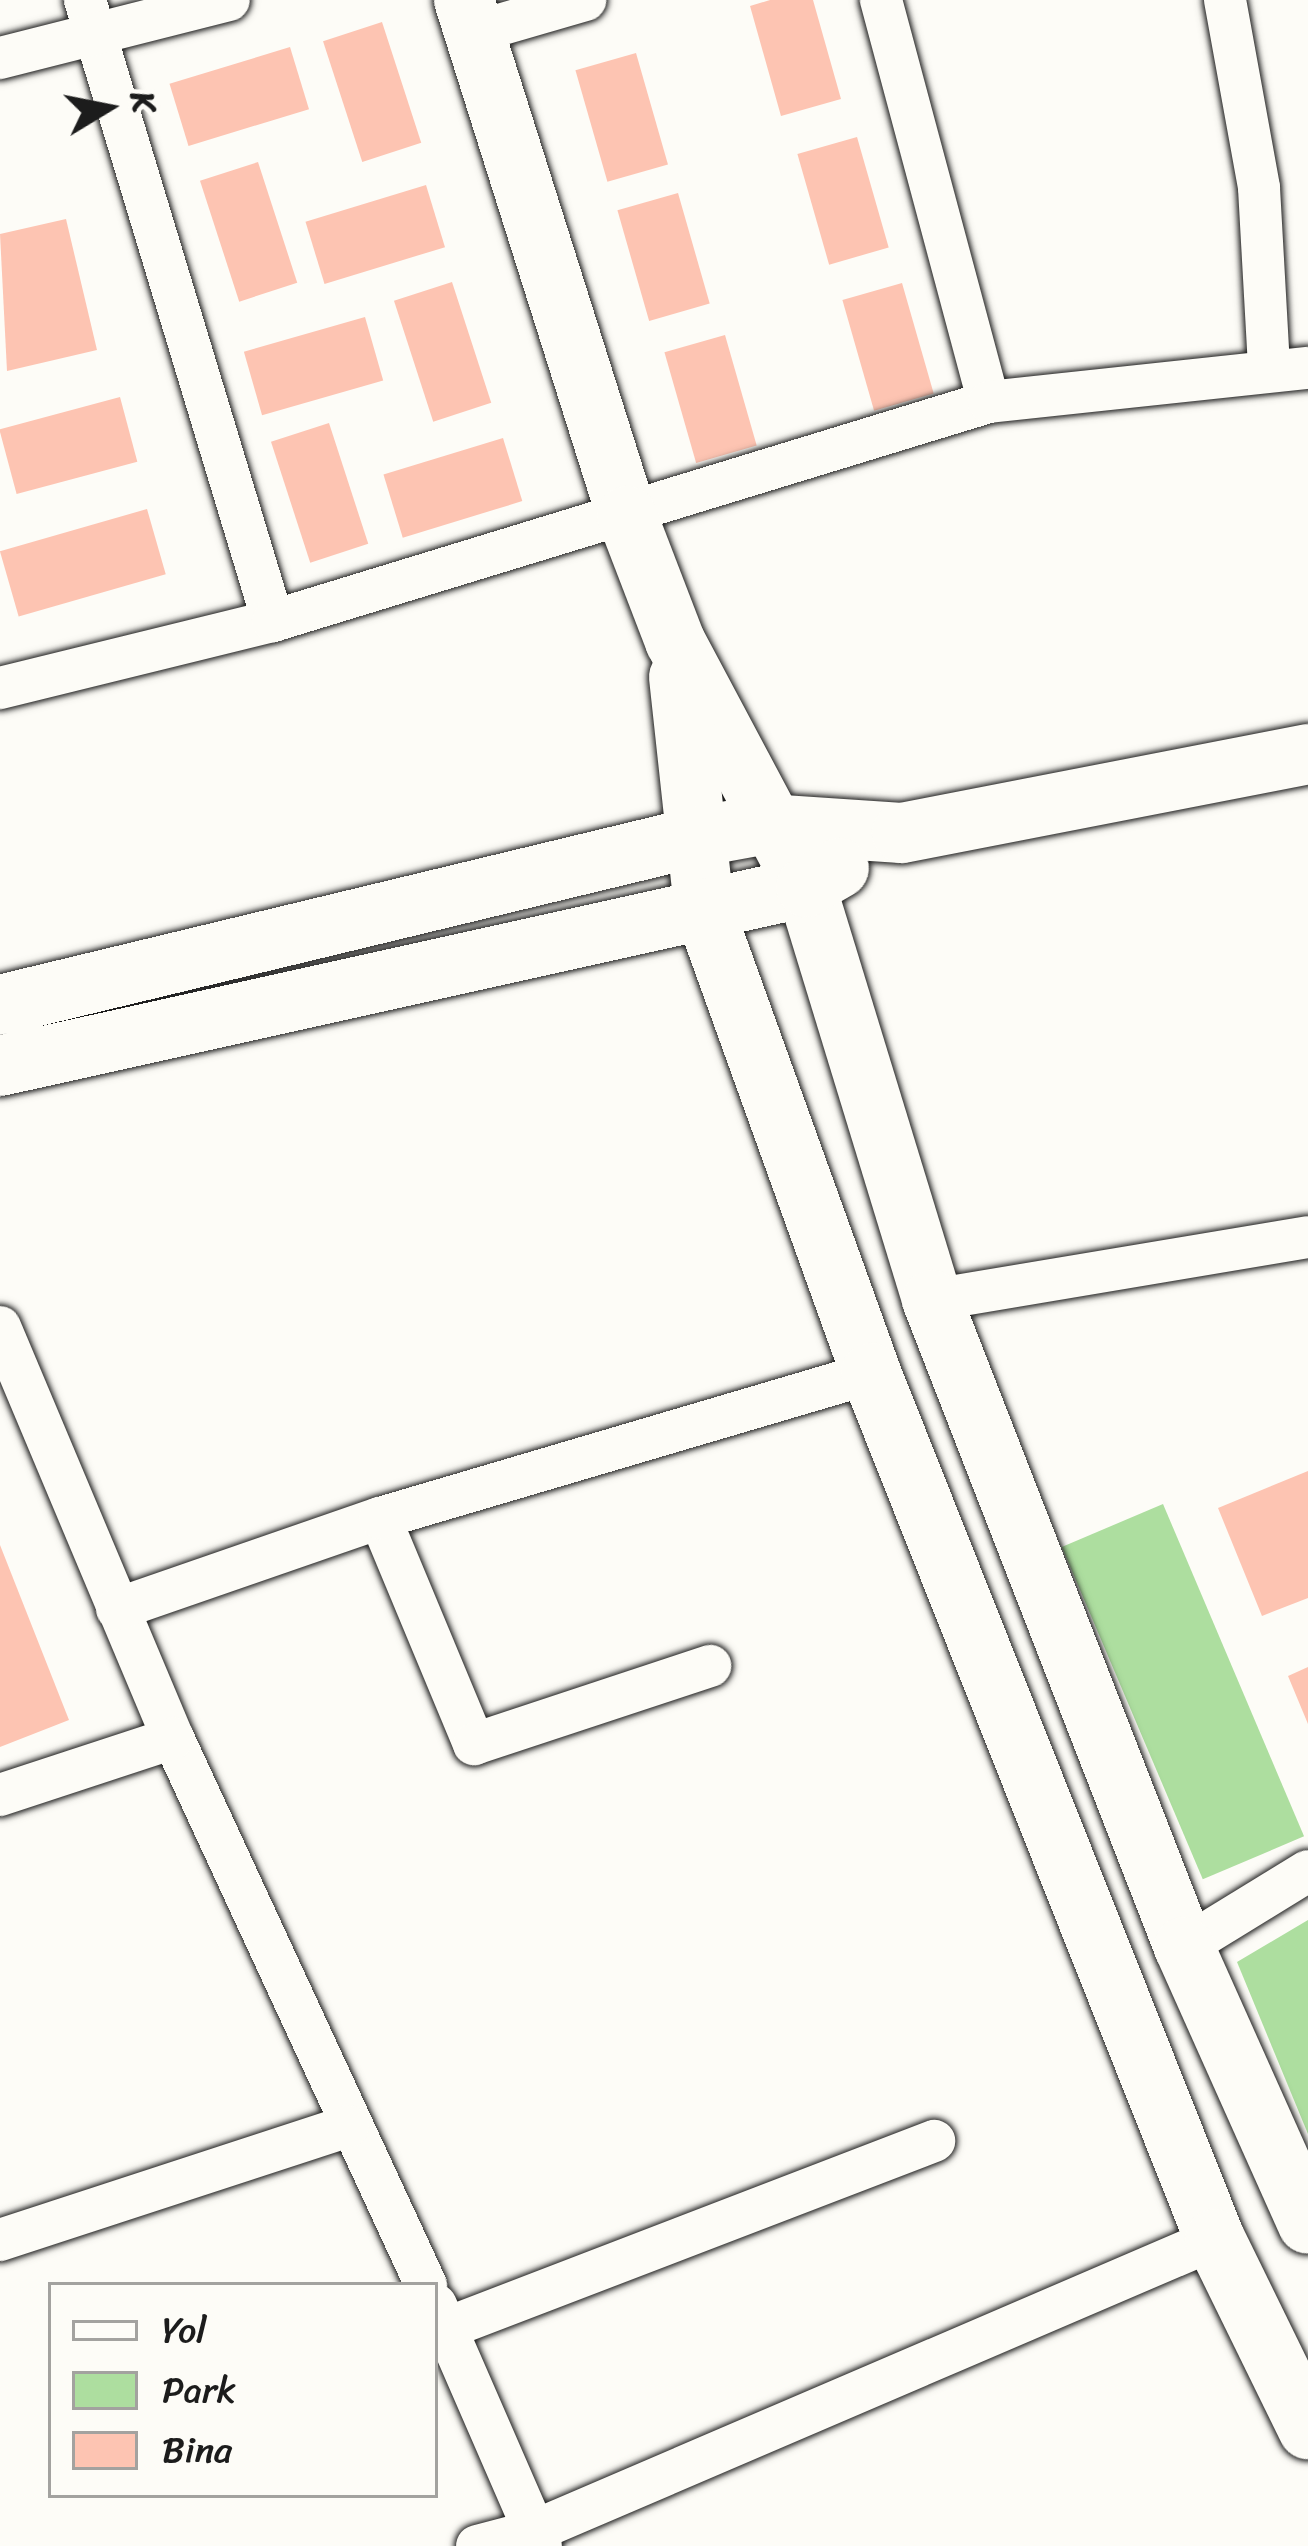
<!DOCTYPE html>
<style>
body{margin:0}
#map{position:relative;width:1308px;height:2546px;overflow:hidden;background:#fdfcf7;font-family:Sriracha,sans-serif}
div>[style]{position:absolute}
.green>*{inset:0;background:#adde9f;transform-origin:0 0}
.building>*{inset:0;background:#fdc4b2;transform-origin:0 0}
.roads{filter:drop-shadow(0 0 3px #1c1c1c) drop-shadow(0 0 3px #1c1c1c)}
.street>*{height:42px;margin:-21px;padding:0 21px;transform-origin:21px;border-radius:21px;background:#fdfcf7}
.secondary>*{height:60px;margin:-30px;padding:0 30px;transform-origin:30px;border-radius:30px;background:#fdfcf7}
span{translate:-50% -50%;white-space:nowrap;text-align:center;line-height:1.15;-webkit-text-stroke:9px #fdfcf7;paint-order:stroke}
.legend{position:absolute;left:48px;top:2282px;width:390px;height:216px;box-sizing:border-box;background:#fdfcf7;border:3px solid #a3a29f;margin:0;padding:15px 21px;list-style:none;font-size:36px;color:#1c1c1c}
.legend li{display:flex;align-items:center;gap:24px;height:60px}
.legend b{width:60px;border:3px solid #a3a29f}
.north{position:absolute;left:48px;top:48px;width:120px;height:120px;-webkit-text-stroke:9px #fdfcf7;paint-order:stroke;rotate:80deg;font-size:33px;font-weight:700;line-height:48px;text-align:center;color:#1c1c1c}
.north::after{content:'';display:block;margin:auto;width:42px;height:54px;background:#1c1c1c;clip-path:polygon(50% 0,100% 100%,50% 72%,0 100%)}
</style>
<div id="map">
<div class="green">
<div style="left:1163px;top:1504px;width:361px;height:110px;rotate:67deg"></div>
<div style="clip-path:polygon(1308px 1920px,1308px 2134px,1237px 1962px)"></div>
</div>
<div class="building">
<div style="clip-path:polygon(770px 0,813px 0,841px 99px,781px 116px,750px 6px)"></div>
<div style="left:382px;top:22px;width:127px;height:62px;rotate:72deg"></div>
<div style="left:290px;top:47px;width:65px;height:126px;rotate:73deg"></div>
<div style="left:636px;top:53px;width:116px;height:63px;rotate:74deg"></div>
<div style="left:857px;top:137px;width:115px;height:62px;rotate:74deg"></div>
<div style="left:258px;top:162px;width:127px;height:61px;rotate:72deg"></div>
<div style="left:426px;top:185px;width:65px;height:126px;rotate:73deg"></div>
<div style="left:678px;top:193px;width:115px;height:63px;rotate:74deg"></div>
<div style="clip-path:polygon(66px 219px,97px 350px,7px 371px,0 234px)"></div>
<div style="left:452px;top:282px;width:127px;height:61px;rotate:72deg"></div>
<div style="left:902px;top:283px;width:115px;height:62px;rotate:74deg"></div>
<div style="left:365px;top:317px;width:66px;height:126px;rotate:74deg"></div>
<div style="left:725px;top:335px;width:115px;height:63px;rotate:74deg"></div>
<div style="left:120px;top:397px;width:67px;height:125px;rotate:75deg"></div>
<div style="left:329px;top:423px;width:127px;height:61px;rotate:72deg"></div>
<div style="left:503px;top:438px;width:66px;height:125px;rotate:73deg"></div>
<div style="left:147px;top:509px;width:68px;height:153px;rotate:74deg"></div>
<div style="clip-path:polygon(1308px 1471px,1308px 1598px,1262px 1616px,1218px 1508px)"></div>
<div style="clip-path:polygon(0 1545px,69px 1720px,0 1747px)"></div>
<div style="clip-path:polygon(1308px 1667px,1308px 1724px,1288px 1676px)"></div>
</div>
<div class="roads">
<div class="street">
<div style="left:85px;top:0;width:649px;rotate:73.16deg"></div>
<div style="left:881px;top:0;width:416px;rotate:75deg"></div>
<div style="left:1225px;top:0;width:191px;rotate:79.7deg"></div>
<div style="left:1259px;top:188px;width:180px;rotate:86.8deg"></div>
<div style="left:475px;top:32px;width:115px;rotate:-16.2deg"></div>
<div style="left:0;top:58px;width:236px;rotate:-14.2deg"></div>
<div style="left:0;top:688px;width:281px;rotate:-13.8deg"></div>
<div style="left:273px;top:621px;width:749px;rotate:-17.01deg"></div>
<div style="left:989px;top:402px;width:321px;rotate:-6.1deg"></div>
<div style="left:932px;top:1300px;width:381px;rotate:-9.5deg"></div>
<div style="left:0;top:1327px;width:446px;rotate:67.2deg"></div>
<div style="left:173px;top:1738px;width:603px;rotate:65.18deg"></div>
<div style="left:380px;top:1518px;width:245px;rotate:67.4deg"></div>
<div style="left:474px;top:1744px;width:249px;rotate:-18.3deg"></div>
<div style="left:117px;top:1609px;width:278px;rotate:-19.1deg"></div>
<div style="left:380px;top:1518px;width:512px;rotate:-16.45deg"></div>
<div style="left:0;top:1795px;width:182px;rotate:-18.2deg"></div>
<div style="left:1184px;top:1947px;width:145px;rotate:-31.5deg"></div>
<div style="left:0;top:2240px;width:366px;rotate:-18.1deg"></div>
<div style="left:436px;top:2305px;width:263px;rotate:66.5deg"></div>
<div style="left:447px;top:2328px;width:522px;rotate:-21.01deg"></div>
<div style="left:477px;top:2546px;width:59px;rotate:-14.7deg"></div>
<div style="left:534px;top:2531px;width:741px;rotate:-23.21deg"></div>
</div>
<div class="secondary">
<div style="left:464px;top:0;width:541px;rotate:72.47deg"></div>
<div style="left:627px;top:516px;width:134px;rotate:69deg"></div>
<div style="left:675px;top:641px;width:279px;rotate:62deg"></div>
<div style="left:806px;top:887px;width:432px;rotate:73deg"></div>
<div style="left:932px;top:1300px;width:694px;rotate:68.72deg"></div>
<div style="left:1184px;top:1947px;width:303px;rotate:65.9deg"></div>
<div style="left:679px;top:677px;width:233px;rotate:83.8deg"></div>
<div style="left:704px;top:909px;width:493px;rotate:70.2deg"></div>
<div style="left:871px;top:1373px;width:932px;rotate:68.34deg"></div>
<div style="left:1215px;top:2239px;width:212px;rotate:63.9deg"></div>
<div style="left:0;top:1005px;width:716px;rotate:-13.57deg"></div>
<div style="left:696px;top:837px;width:72px;rotate:-10.4deg"></div>
<div style="left:767px;top:824px;width:135px;rotate:3.8deg"></div>
<div style="left:902px;top:833px;width:414px;rotate:-11deg"></div>
<div style="left:0;top:1066px;width:826px;rotate:-12.52deg"></div>
<div style="left:806px;top:887px;width:38px;rotate:-30deg"></div>
</div>
</div>
<ul class="legend">
<li><b style="height:15px;background:#fdfcf7"></b>Yol</li>
<li><b style="height:33px;background:#adde9f"></b>Park</li>
<li><b style="height:33px;background:#fdc4b2"></b>Bina</li>
</ul>
<div class="north">K</div>
</div>
